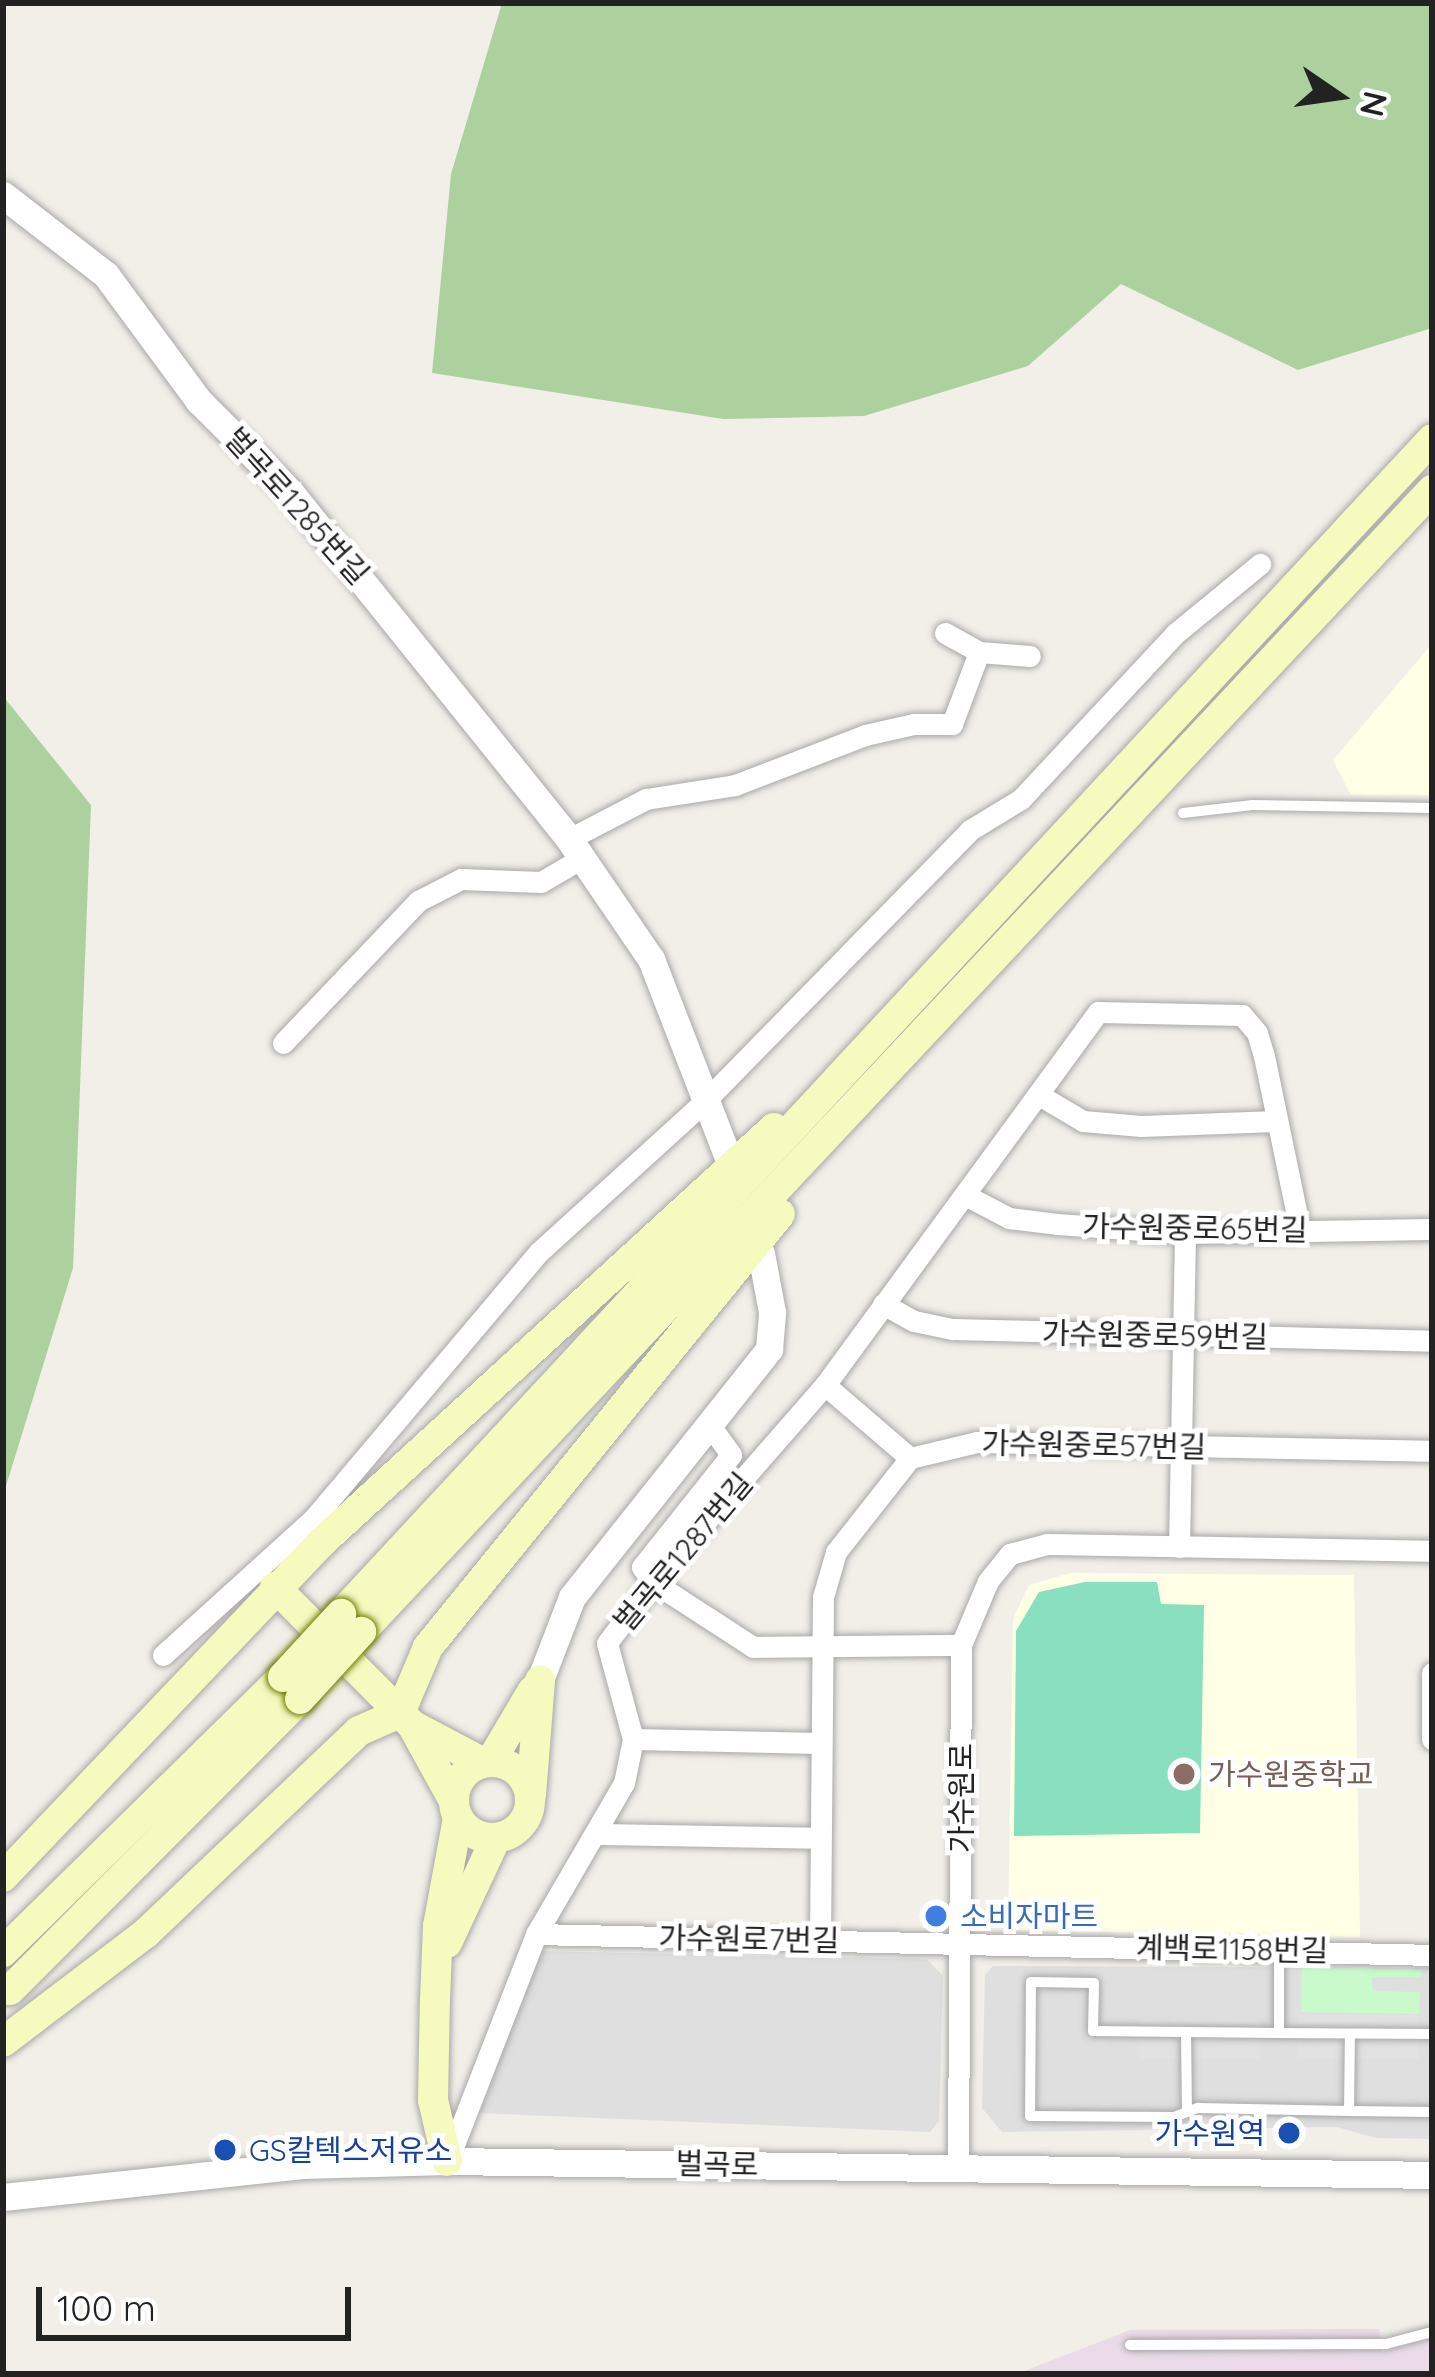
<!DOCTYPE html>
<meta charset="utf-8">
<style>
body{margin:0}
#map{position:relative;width:1435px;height:2377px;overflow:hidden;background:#f2efe9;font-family:Quicksand,"Noto Sans KR",sans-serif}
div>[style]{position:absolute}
.residential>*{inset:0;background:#e0dfdf}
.industrial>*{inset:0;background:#ebdbe8}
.education>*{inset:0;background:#ffffe5}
.forest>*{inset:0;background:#add19e}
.park>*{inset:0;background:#c8facc}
.pitch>*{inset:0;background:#88e0be}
.parking>*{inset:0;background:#e2e2e2;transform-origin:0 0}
.roads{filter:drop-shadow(0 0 3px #a9a9a9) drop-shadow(0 0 3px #a9a9a9)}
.service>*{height:10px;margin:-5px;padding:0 5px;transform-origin:5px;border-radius:5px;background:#fff}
.minor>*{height:21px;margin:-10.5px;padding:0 10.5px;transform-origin:10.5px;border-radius:10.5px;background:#fff}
.tertiary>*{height:27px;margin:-13.5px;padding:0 13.5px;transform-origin:13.5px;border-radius:13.5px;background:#fff}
.secondary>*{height:30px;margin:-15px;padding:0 15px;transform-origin:15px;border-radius:15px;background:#f7fabf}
.secondary>.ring{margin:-15px;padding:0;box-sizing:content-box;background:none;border:30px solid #f7fabf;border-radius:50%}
.bridges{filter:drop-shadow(0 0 3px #707d05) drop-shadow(0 0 3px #707d05)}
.secondary-bridge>*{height:30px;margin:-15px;padding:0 15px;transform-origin:15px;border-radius:15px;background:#f7fabf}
.dots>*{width:33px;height:33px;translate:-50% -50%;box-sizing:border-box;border:6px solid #fff;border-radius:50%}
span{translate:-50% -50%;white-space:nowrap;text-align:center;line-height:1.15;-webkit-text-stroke:10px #fff;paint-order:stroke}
.street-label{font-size:30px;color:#222}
.education-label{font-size:30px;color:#785e54}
.left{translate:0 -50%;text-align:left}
.shop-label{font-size:30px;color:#366cbe}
.transit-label{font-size:30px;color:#164399}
.right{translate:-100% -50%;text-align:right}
.frame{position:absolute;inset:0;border:6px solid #222;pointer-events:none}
.north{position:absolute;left:1279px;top:36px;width:120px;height:120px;-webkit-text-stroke:9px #fff;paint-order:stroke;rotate:103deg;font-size:33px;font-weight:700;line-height:48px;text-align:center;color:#222}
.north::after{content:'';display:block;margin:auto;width:42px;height:54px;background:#222;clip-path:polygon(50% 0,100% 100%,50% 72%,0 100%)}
.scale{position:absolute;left:36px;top:2287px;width:315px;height:54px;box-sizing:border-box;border:6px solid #222;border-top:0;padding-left:15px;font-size:36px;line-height:42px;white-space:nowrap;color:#222;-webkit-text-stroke:9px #fff;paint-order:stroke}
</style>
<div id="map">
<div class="residential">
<div style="clip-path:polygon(540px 1951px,927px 1959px,943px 1976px,939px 2121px,930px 2132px,479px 2113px)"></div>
<div style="clip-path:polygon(993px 1966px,1432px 1968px,1432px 2139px,1376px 2138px,1337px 2127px,1002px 2132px,982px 2108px,985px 1975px)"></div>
</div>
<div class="industrial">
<div style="clip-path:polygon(1379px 2329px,1382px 2352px,1432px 2338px,1432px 2374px,1002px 2374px,1019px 2373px,1130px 2330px)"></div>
</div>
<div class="education">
<div style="clip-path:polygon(1432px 644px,1432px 795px,1351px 795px,1333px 760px)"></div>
<div style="clip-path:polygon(1070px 1573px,1354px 1575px,1360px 1937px,1008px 1930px,1013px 1619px,1029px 1585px)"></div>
</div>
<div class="forest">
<div style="clip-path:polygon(502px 3px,1432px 3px,1432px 328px,1298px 370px,1121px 284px,1028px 366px,864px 416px,723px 419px,432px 373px,451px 174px)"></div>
<div style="clip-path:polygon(3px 696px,91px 805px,73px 1268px,3px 1496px)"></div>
</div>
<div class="park">
<div style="clip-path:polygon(1302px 1967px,1421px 1969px,1421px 1977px,1372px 1977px,1373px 1991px,1420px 1992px,1419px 2014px,1301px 2012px)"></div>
</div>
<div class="pitch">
<div style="clip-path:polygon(1085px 1582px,1157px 1582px,1161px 1604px,1204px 1605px,1200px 1833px,1014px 1836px,1016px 1631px,1039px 1592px)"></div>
</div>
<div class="parking">
<div style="left:1297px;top:2015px;width:122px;height:44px"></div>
<div style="left:1140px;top:2019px;width:120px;height:40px"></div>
</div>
<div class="roads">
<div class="service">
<div style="left:1183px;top:813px;width:70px;rotate:-6.5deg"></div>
<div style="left:1253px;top:805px;width:179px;rotate:1deg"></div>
<div style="left:1279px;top:1953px;width:80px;rotate:90deg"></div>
<div style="left:1279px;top:2033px;width:153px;rotate:0.4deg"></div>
<div style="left:1186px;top:2032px;width:80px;rotate:89.3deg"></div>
<div style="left:1279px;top:2033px;width:186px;rotate:-179.4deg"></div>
<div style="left:1093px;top:2031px;width:48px;rotate:-88.8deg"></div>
<div style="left:1094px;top:1983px;width:63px;rotate:-179.1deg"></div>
<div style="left:1031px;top:1982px;width:134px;rotate:90.4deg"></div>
<div style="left:1030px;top:2116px;width:144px;rotate:0.4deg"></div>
<div style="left:1174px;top:2117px;width:26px;rotate:-21deg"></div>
<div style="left:1198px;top:2108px;width:151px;rotate:1.1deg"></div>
<div style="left:1349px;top:2111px;width:77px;rotate:-89.3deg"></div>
<div style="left:1349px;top:2111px;width:83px;rotate:0.7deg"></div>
<div style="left:1130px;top:2345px;width:256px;rotate:-0.2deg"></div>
<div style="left:1386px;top:2344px;width:48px;rotate:-14.6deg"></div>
</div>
<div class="minor">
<div style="left:945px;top:633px;width:39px;rotate:29deg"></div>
<div style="left:979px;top:652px;width:51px;rotate:4.5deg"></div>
<div style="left:569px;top:839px;width:87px;rotate:-27.5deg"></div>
<div style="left:646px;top:799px;width:90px;rotate:-8.9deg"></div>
<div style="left:735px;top:785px;width:139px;rotate:-21deg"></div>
<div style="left:865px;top:735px;width:50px;rotate:-12.7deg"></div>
<div style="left:914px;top:724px;width:38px"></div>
<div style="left:952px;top:724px;width:77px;rotate:-69.4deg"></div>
<div style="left:283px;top:1043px;width:196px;rotate:-46.4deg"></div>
<div style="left:418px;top:901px;width:48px;rotate:-27.1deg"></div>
<div style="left:461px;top:879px;width:80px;rotate:2.1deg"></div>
<div style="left:541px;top:882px;width:48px;rotate:-30.3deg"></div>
<div style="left:1039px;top:1095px;width:51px;rotate:30.6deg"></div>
<div style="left:1083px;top:1121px;width:58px;rotate:4.9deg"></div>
<div style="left:1141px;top:1126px;width:135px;rotate:-2.1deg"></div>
<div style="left:965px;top:1195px;width:50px;rotate:27.6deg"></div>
<div style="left:1009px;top:1218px;width:48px;rotate:7.1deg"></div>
<div style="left:1057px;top:1224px;width:128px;rotate:4deg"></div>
<div style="left:1185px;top:1233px;width:247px;rotate:-0.9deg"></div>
<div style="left:883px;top:1304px;width:35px;rotate:29deg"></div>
<div style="left:914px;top:1321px;width:40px;rotate:12deg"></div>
<div style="left:953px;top:1329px;width:479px;rotate:1.4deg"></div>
<div style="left:825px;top:1385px;width:112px;rotate:40.7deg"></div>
<div style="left:711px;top:1427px;width:34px;rotate:54deg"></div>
<div style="left:731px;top:1455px;width:143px;rotate:128.5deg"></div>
<div style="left:642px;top:1567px;width:19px;rotate:54deg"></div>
<div style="left:653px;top:1582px;width:119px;rotate:33deg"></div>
<div style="left:753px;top:1647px;width:208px;rotate:-0.6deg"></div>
<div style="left:1179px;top:1547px;width:314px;rotate:-88.9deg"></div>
<div style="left:163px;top:1655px;width:204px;rotate:-42.2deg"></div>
<div style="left:314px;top:1518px;width:348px;rotate:-49.8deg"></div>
<div style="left:539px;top:1252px;width:224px;rotate:-42.3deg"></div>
<div style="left:705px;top:1101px;width:379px;rotate:-45.6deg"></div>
<div style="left:970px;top:830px;width:60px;rotate:-31.3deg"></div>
<div style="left:1021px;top:799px;width:227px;rotate:-47deg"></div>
<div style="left:1176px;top:633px;width:109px;rotate:-39.4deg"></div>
<div style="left:1432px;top:1673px;width:66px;rotate:90deg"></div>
<div style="left:633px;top:1739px;width:188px;rotate:1.2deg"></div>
<div style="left:598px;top:1834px;width:222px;rotate:1deg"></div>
<div style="left:536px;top:1934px;width:896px;rotate:1.34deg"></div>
<div style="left:820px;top:1941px;width:344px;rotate:-89.5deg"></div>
<div style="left:823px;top:1597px;width:47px;rotate:-73.9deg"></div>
<div style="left:836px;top:1552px;width:120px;rotate:-51.8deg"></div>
<div style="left:910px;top:1458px;width:69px;rotate:-13.4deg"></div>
<div style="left:977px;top:1442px;width:455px;rotate:1.1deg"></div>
<div style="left:448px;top:2160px;width:243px;rotate:-68.7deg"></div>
<div style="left:536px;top:1934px;width:175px;rotate:-59.8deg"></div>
<div style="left:624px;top:1783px;width:45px;rotate:-78.4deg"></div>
<div style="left:633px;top:1739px;width:99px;rotate:-105.2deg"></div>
<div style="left:607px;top:1643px;width:76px;rotate:-53deg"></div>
<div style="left:653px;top:1582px;width:262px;rotate:-48.9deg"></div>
<div style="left:825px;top:1385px;width:462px;rotate:-53.8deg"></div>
<div style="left:1098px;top:1012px;width:144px;rotate:1.2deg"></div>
<div style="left:1242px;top:1015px;width:23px;rotate:50deg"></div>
<div style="left:1257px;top:1033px;width:24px;rotate:73deg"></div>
<div style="left:1264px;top:1056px;width:178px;rotate:78.3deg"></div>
<div style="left:958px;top:2166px;width:521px;rotate:-89.67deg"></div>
<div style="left:961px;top:1645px;width:69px;rotate:-67.1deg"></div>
<div style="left:988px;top:1581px;width:35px;rotate:-51deg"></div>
<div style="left:1010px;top:1554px;width:38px;rotate:-15deg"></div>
<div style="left:1047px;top:1544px;width:385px;rotate:1deg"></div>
</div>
<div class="tertiary">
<div style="left:3px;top:195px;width:130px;rotate:37.8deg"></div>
<div style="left:106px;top:275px;width:157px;rotate:53.6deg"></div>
<div style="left:199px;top:401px;width:130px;rotate:45deg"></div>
<div style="left:291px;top:493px;width:444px;rotate:51.2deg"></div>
<div style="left:569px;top:839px;width:145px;rotate:55.7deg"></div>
<div style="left:651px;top:959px;width:210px;rotate:68.8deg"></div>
<div style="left:540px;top:1680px;width:89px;rotate:-68.9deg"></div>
<div style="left:572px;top:1597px;width:317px;rotate:-51.5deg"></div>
<div style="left:769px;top:1349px;width:37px;rotate:-85deg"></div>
<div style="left:772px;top:1312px;width:60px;rotate:-100.6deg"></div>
<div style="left:3px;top:2197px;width:301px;rotate:-6.1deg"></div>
<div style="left:302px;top:2165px;width:145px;rotate:-1.6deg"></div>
<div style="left:447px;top:2161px;width:985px;rotate:0.81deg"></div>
</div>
<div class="secondary">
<div style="left:275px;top:1587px;width:194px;rotate:45.2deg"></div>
<div style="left:412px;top:1725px;width:79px;rotate:27.9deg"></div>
<div style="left:341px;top:1614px;width:1603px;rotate:-47.12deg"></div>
<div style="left:361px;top:1632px;width:1566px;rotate:-46.84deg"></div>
<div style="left:400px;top:1713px;width:72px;rotate:-67deg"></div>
<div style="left:428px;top:1647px;width:558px;rotate:-50.89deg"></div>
<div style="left:412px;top:1725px;width:87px;rotate:61.1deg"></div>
<div style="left:491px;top:1761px;width:82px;rotate:-59.4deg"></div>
<div class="ring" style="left:454px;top:1762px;width:46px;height:46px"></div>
<div style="left:531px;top:1795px;width:115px;rotate:-85.5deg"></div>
<div style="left:3px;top:1877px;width:463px;rotate:-46.4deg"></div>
<div style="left:322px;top:1542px;width:613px;rotate:-42.49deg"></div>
<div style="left:447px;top:1943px;width:116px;rotate:-65deg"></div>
<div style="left:3px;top:1952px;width:392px;rotate:-44.5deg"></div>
<div style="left:10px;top:1990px;width:411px;rotate:-45.1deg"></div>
<div style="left:3px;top:2042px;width:178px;rotate:-37.3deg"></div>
<div style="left:145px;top:1934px;width:295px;rotate:-43.5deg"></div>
<div style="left:359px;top:1731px;width:45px;rotate:-23.7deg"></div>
<div style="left:447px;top:2161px;width:63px;rotate:-102.9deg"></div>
<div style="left:433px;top:2100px;width:100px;rotate:-88.9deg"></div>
<div style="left:435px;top:2000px;width:74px;rotate:-87.7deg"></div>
<div style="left:438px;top:1926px;width:110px;rotate:-79.5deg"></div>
</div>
</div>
<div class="bridges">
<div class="secondary-bridge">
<div style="left:283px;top:1677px;width:86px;rotate:-47.4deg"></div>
<div style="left:300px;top:1699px;width:91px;rotate:-47.7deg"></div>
</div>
</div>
<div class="dots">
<div style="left:1184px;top:1774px;background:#8d6e63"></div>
<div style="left:936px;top:1916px;background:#3f7fe0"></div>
<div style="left:1289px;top:2133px;background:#1a4fb4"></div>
<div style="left:225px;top:2150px;background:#1a4fb4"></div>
</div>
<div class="street-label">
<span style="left:297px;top:506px;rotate:48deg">벌곡로1285번길</span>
<span style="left:1195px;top:1228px;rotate:1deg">가수원중로65번길</span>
<span style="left:1155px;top:1335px;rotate:1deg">가수원중로59번길</span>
<span style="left:1094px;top:1445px;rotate:1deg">가수원중로57번길</span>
<span style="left:683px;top:1552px;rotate:-50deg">벌곡로1287번길</span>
<span style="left:961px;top:1798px;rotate:-90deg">가수원로</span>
<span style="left:749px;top:1939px;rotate:1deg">가수원로7번길</span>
<span style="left:1232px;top:1949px;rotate:1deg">계백로1158번길</span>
<span style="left:717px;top:2164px;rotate:1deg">벌곡로</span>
</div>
<div class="education-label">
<span class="left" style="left:1208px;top:1774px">가수원중학교</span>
</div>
<div class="shop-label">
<span class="left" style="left:960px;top:1916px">소비자마트</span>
</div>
<div class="transit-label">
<span class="right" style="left:1265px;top:2133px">가수원역</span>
<span class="left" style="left:249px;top:2150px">GS칼텍스저유소</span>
</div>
<div class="frame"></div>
<div class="north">N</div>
<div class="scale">100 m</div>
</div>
